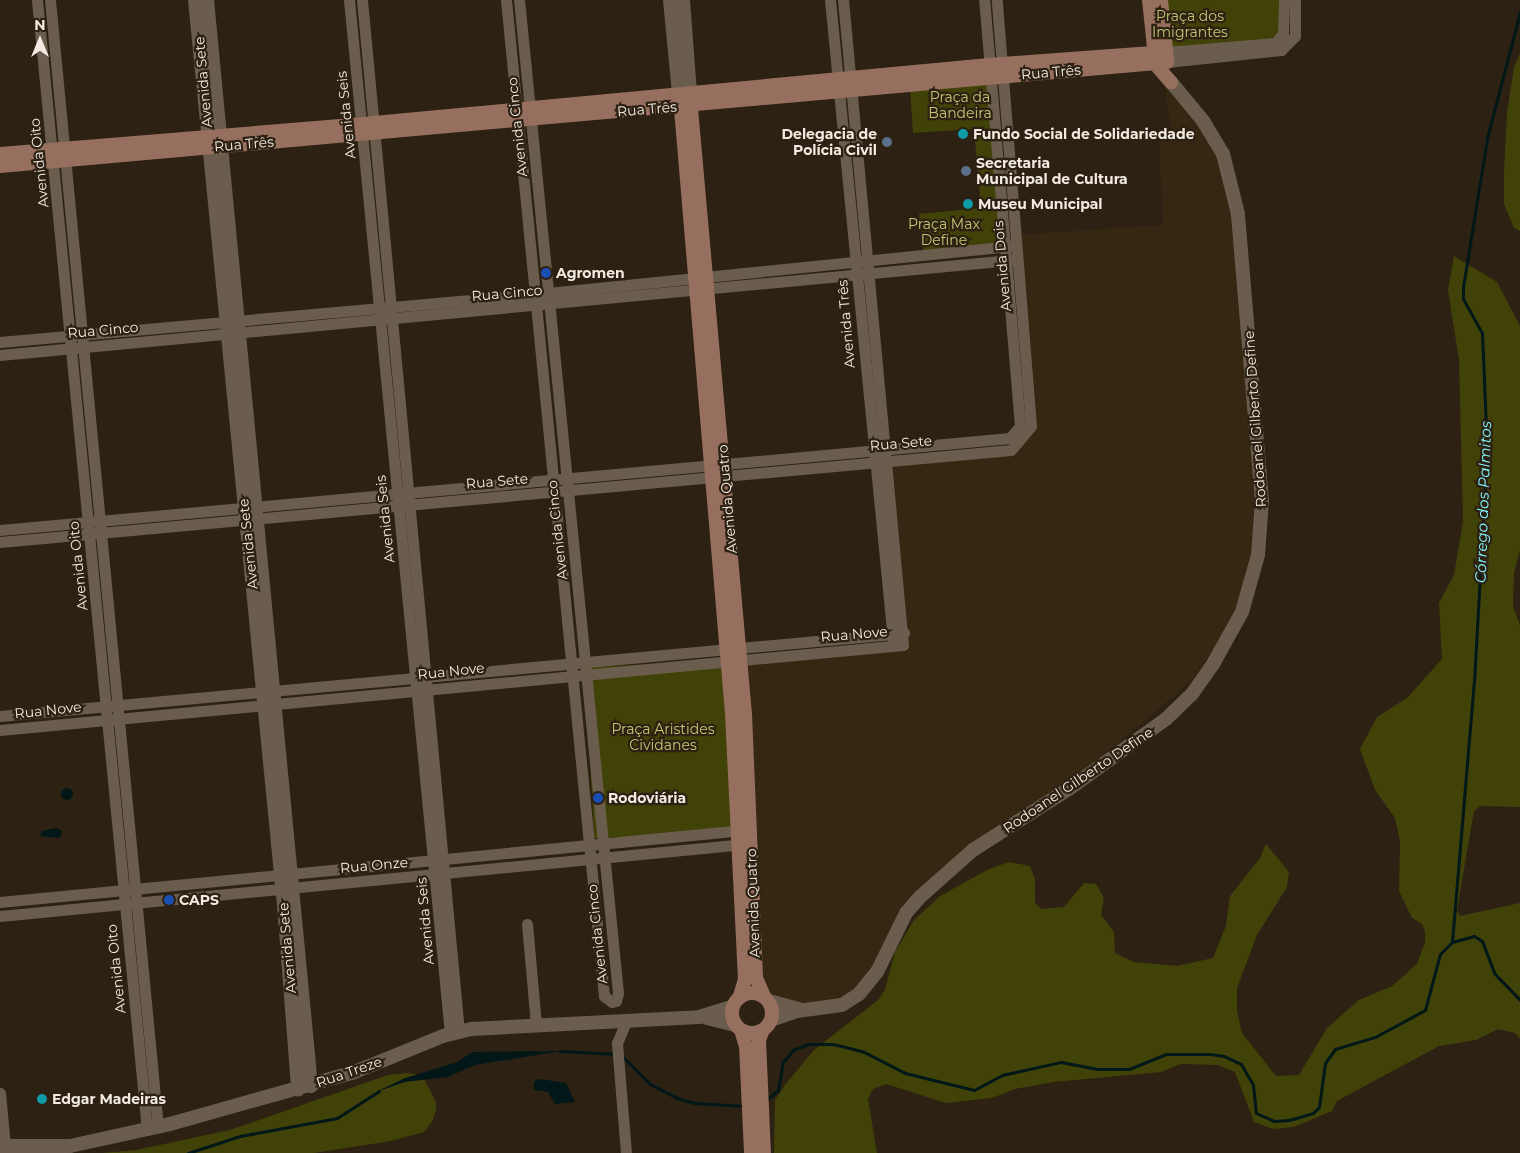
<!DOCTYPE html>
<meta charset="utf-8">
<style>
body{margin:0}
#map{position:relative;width:1520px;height:1153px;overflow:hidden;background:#2c2113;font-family:Montserrat,sans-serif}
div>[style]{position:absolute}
.built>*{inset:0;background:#362713}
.green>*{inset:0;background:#414207;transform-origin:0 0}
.water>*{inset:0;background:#011718}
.round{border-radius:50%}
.stream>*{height:3px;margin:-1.5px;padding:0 1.5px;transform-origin:1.5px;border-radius:1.5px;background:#011718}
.minor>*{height:11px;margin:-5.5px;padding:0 5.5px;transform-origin:5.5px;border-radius:5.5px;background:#6a5d4e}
.tertiary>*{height:14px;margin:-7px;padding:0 7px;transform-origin:7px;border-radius:7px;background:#6a5d4e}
.secondary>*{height:14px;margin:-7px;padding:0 7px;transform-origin:7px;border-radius:7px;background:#976f5e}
.secondary>.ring{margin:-7px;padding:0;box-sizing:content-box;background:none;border:14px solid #976f5e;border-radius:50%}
.dots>*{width:14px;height:14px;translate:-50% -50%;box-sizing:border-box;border:2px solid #2c2113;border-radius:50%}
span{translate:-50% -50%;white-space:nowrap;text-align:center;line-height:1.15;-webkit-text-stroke:4.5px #2c2113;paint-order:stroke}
.park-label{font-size:14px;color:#c4c773}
.street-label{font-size:14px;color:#f3ebe2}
.poi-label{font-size:14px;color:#f3ebe2;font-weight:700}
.right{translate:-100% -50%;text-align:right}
.left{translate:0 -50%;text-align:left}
.water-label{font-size:15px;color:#83f8fd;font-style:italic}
.north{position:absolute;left:15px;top:15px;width:50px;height:50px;-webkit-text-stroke:4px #2c2113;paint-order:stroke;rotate:0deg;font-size:14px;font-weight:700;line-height:20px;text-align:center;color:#f3ebe2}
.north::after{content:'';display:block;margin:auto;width:18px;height:22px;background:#f3ebe2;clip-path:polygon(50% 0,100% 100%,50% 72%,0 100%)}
</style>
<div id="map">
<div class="built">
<div style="clip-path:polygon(1164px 82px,1214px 145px,1232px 215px,1255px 497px,1253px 546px,1238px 603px,1214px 648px,1192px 680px,1168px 701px,1078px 776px,965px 847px,918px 896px,874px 970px,842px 1002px,776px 1004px,760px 985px,741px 660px,904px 645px,889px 461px,1011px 451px,1032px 426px,1015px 235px,1163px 225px,1159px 141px,1172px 138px)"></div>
</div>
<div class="green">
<div style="clip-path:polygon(1163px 0,1283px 0,1280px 40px,1167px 50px)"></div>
<div style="clip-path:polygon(1520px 53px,1520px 231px,1514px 228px,1504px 204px,1504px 173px,1507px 113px,1514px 67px)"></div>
<div style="clip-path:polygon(991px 77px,1003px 246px,924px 255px,919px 214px,981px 208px,974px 129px,913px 133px,910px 86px)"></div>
<div style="clip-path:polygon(1454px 256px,1497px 282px,1520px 326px,1520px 550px,1514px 573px,1513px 606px,1520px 625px,1520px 807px,1480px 806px,1474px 811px,1457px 910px,1460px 916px,1520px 903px,1520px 1039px,1515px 1033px,1498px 1029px,1476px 1040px,1439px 1046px,1337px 1101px,1332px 1111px,1294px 1127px,1273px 1129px,1254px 1122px,1235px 1072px,1218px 1065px,1181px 1064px,1161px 1072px,1054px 1082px,1015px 1089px,992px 1098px,946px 1103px,886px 1084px,873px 1089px,868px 1099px,877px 1153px,774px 1153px,775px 1100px,785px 1085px,814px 1050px,878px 1000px,885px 990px,895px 952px,914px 920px,940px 896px,989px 869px,1009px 862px,1030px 866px,1035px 879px,1035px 903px,1041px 909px,1064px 907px,1084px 883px,1096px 884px,1104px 898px,1101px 915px,1114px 932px,1115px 953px,1134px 962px,1177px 966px,1213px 958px,1226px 926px,1230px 896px,1260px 858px,1266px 844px,1289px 872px,1287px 887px,1257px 935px,1237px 988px,1237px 1011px,1242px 1033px,1276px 1076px,1299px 1075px,1327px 1028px,1359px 1000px,1392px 986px,1417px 964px,1425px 942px,1425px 931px,1422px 924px,1412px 918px,1399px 891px,1400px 842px,1395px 818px,1375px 790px,1360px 749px,1377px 717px,1407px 698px,1442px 659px,1439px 603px,1454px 575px,1463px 521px,1459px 360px,1448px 290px)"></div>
<div style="left:729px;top:660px;width:171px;height:144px;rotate:87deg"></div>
<div style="clip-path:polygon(406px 1073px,422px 1075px,436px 1102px,436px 1109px,433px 1120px,424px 1132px,391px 1141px,314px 1153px,102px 1153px,136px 1150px,230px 1130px,388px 1075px)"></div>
</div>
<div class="water">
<div class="round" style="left:61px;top:788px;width:12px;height:12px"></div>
<div style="clip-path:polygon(57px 828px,62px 831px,60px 838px,40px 836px,42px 831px)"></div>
<div style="clip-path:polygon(562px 1051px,475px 1065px,448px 1077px,405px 1082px,376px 1092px,405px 1078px,458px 1062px,472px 1052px)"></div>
<div style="clip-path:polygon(539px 1079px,566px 1083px,575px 1102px,555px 1104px,548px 1092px,534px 1090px,534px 1082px)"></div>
</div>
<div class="stream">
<div style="left:1452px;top:942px;width:261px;rotate:-85.2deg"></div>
<div style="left:1474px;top:682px;width:230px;rotate:-86.8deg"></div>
<div style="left:1487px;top:452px;width:119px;rotate:-92.4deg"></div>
<div style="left:1482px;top:333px;width:39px;rotate:-119deg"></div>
<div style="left:1463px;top:299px;width:12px;rotate:-90deg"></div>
<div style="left:1463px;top:287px;width:151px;rotate:-80.8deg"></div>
<div style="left:1487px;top:138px;width:130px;rotate:-75.3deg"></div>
<div style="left:560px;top:1051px;width:56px;rotate:3.1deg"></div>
<div style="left:622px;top:1056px;width:40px;rotate:45deg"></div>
<div style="left:650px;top:1084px;width:30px;rotate:27deg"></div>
<div style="left:677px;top:1098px;width:19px;rotate:16deg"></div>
<div style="left:695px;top:1103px;width:49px;rotate:3.5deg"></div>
<div style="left:765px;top:1101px;width:17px;rotate:-40deg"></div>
<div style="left:778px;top:1090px;width:28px;rotate:-80deg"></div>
<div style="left:783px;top:1062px;width:16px;rotate:-50deg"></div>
<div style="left:793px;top:1050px;width:17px;rotate:-21deg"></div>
<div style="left:809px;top:1044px;width:24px"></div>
<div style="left:833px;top:1044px;width:32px;rotate:14deg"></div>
<div style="left:864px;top:1052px;width:46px;rotate:27.1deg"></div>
<div style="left:905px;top:1073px;width:71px;rotate:13.8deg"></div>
<div style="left:974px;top:1090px;width:32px;rotate:-28deg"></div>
<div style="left:1002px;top:1075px;width:60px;rotate:-12.4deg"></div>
<div style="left:1061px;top:1062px;width:37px;rotate:11deg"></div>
<div style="left:1097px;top:1069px;width:32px"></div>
<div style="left:1129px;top:1069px;width:40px;rotate:-22deg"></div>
<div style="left:1166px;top:1054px;width:44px"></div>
<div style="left:1210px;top:1054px;width:14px;rotate:8deg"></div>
<div style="left:1224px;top:1056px;width:19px;rotate:25deg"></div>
<div style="left:1241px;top:1064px;width:24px;rotate:60deg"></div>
<div style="left:1253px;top:1085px;width:28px;rotate:84deg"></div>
<div style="left:1256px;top:1113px;width:20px;rotate:24deg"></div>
<div style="left:1274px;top:1121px;width:15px;rotate:-4deg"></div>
<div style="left:1289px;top:1120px;width:25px;rotate:-16deg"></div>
<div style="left:1313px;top:1113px;width:8px;rotate:-45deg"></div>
<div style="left:1319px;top:1107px;width:44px;rotate:-82.2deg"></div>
<div style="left:1325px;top:1063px;width:17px;rotate:-54deg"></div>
<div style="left:1335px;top:1049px;width:42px;rotate:-16.7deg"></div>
<div style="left:1375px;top:1037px;width:57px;rotate:-28.4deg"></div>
<div style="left:1425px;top:1010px;width:58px;rotate:-75deg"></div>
<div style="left:1440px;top:954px;width:17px;rotate:-45deg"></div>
<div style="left:1452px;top:942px;width:23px;rotate:-15deg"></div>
<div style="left:1474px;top:936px;width:9px;rotate:32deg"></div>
<div style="left:1482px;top:941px;width:34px;rotate:69deg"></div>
<div style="left:1494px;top:973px;width:37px;rotate:46deg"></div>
<div style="left:188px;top:1153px;width:55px;rotate:-18.1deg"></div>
<div style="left:240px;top:1136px;width:99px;rotate:-10.5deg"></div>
<div style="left:337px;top:1118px;width:50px;rotate:-32.7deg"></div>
</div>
<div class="minor">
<div style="left:37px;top:0;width:1135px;rotate:84.44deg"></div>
<div style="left:50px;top:0;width:1132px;rotate:84.53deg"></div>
<div style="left:349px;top:0;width:1039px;rotate:84.42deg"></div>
<div style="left:362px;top:0;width:1036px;rotate:84.63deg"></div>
<div style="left:506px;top:0;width:1001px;rotate:84.38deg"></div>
<div style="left:604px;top:996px;width:10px;rotate:37deg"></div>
<div style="left:612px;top:1002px;width:4px;rotate:-14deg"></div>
<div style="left:616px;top:1001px;width:8px;rotate:-76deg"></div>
<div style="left:618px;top:993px;width:998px;rotate:-95.69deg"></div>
<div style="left:830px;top:0;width:643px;rotate:84.38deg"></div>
<div style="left:1166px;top:52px;width:110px;rotate:-4.7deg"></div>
<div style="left:1276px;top:43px;width:12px;rotate:-55deg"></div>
<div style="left:1283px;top:33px;width:33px;rotate:-88deg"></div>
<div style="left:1167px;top:62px;width:115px;rotate:-6deg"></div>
<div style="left:1281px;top:50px;width:20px;rotate:-45deg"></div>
<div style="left:1295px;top:36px;width:36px;rotate:-90deg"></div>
<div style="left:0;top:342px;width:550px;rotate:-5.11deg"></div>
<div style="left:548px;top:293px;width:464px;rotate:-5.8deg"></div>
<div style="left:0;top:355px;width:1015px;rotate:-5.37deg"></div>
<div style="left:0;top:530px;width:1014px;rotate:-5.2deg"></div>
<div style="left:1010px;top:438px;width:16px;rotate:-50deg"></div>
<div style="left:1020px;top:426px;width:428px;rotate:-94.8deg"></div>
<div style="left:0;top:542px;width:1015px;rotate:-5.2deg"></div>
<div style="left:1011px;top:450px;width:31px;rotate:-50deg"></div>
<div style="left:1031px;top:426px;width:427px;rotate:-94.6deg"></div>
<div style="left:0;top:716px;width:908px;rotate:-5.25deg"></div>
<div style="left:0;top:730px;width:907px;rotate:-5.38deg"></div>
<div style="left:903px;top:645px;width:648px;rotate:-95.31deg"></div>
<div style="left:0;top:902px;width:747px;rotate:-5.53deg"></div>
<div style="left:0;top:916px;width:748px;rotate:-5.52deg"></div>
<div style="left:527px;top:924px;width:100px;rotate:84.9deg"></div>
<div style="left:0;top:1093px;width:53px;rotate:84.6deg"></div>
<div style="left:626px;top:1153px;width:110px;rotate:-94.7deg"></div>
<div style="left:617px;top:1043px;width:25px;rotate:-67deg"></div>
</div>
<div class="tertiary">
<div style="left:195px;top:0;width:909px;rotate:84.38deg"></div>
<div style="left:284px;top:905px;width:185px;rotate:85.6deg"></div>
<div style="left:207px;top:0;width:1091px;rotate:84.53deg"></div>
<div style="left:670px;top:0;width:94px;rotate:84.5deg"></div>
<div style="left:683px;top:0;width:93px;rotate:85.7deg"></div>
<div style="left:769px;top:1001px;width:30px;rotate:15deg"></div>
<div style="left:707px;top:1018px;width:30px;rotate:14deg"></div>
<div style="left:771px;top:1020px;width:28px;rotate:-19deg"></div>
<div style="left:797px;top:1011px;width:45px;rotate:-7.6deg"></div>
<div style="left:842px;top:1005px;width:20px;rotate:-33deg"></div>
<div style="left:859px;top:994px;width:28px;rotate:-51deg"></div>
<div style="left:877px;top:972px;width:66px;rotate:-63.8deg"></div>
<div style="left:906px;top:913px;width:21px;rotate:-49deg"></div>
<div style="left:920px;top:897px;width:71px;rotate:-41.6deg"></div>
<div style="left:973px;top:850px;width:115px;rotate:-32.6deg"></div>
<div style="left:1070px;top:788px;width:118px;rotate:-35.7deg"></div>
<div style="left:1166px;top:719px;width:36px;rotate:-44deg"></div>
<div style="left:1192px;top:694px;width:37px;rotate:-55deg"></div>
<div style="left:1213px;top:664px;width:60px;rotate:-60.9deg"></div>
<div style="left:1242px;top:612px;width:59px;rotate:-74.3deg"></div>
<div style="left:1258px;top:555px;width:54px;rotate:-85.8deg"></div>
<div style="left:1262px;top:501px;width:288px;rotate:-94.8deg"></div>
<div style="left:1238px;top:214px;width:62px;rotate:-104deg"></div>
<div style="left:1223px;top:154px;width:37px;rotate:-121deg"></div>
<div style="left:1204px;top:122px;width:52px;rotate:-129.5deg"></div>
<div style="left:0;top:1146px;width:70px"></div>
<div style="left:70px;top:1146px;width:102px;rotate:-12.4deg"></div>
<div style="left:170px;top:1124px;width:189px;rotate:-15.7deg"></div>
<div style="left:352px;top:1073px;width:98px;rotate:-22.1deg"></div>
<div style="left:443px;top:1036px;width:30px;rotate:-14deg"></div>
<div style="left:472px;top:1029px;width:227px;rotate:-3deg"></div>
<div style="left:699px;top:1017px;width:34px;rotate:-17deg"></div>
</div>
<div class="secondary">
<div style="left:1149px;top:0;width:65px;rotate:83.9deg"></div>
<div style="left:1156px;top:65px;width:23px;rotate:49deg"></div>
<div style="left:1161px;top:0;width:59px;rotate:84.2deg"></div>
<div style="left:680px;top:97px;width:619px;rotate:85.18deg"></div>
<div style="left:732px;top:714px;width:265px;rotate:87.2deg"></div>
<div style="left:745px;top:979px;width:19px;rotate:106deg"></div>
<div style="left:690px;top:97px;width:619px;rotate:84.91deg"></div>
<div style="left:745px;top:714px;width:264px;rotate:87.6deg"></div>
<div style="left:756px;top:978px;width:20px;rotate:66deg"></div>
<div style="left:0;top:154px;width:375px;rotate:-4.7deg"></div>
<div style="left:374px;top:123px;width:618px;rotate:-5.39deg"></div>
<div style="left:989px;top:65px;width:177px;rotate:-4.2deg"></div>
<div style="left:0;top:166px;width:1172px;rotate:-5.09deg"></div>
<div class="ring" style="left:732px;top:993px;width:26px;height:26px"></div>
<div style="left:741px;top:1030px;width:17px;rotate:73deg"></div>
<div style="left:746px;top:1046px;width:107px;rotate:87.3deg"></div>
<div style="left:763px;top:1030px;width:11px;rotate:112deg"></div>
<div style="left:759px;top:1040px;width:113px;rotate:87.5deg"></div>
</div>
<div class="dots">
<div style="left:963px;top:134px;background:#0f9aa8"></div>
<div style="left:887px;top:142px;background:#5c6f8a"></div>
<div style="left:966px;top:171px;background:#5c6f8a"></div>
<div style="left:968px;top:204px;background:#0f9aa8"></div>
<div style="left:546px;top:273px;background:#1a4fb4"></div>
<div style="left:598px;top:798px;background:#1a4fb4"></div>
<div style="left:169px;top:900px;background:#1a4fb4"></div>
<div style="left:42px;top:1099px;background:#0f9aa8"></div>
</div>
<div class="park-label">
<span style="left:1190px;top:24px">Praça dos<br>Imigrantes</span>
<span style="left:960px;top:105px">Praça da<br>Bandeira</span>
<span style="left:944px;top:232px">Praça Max<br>Define</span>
<span style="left:663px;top:737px">Praça Aristides<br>Cividanes</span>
</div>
<div class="street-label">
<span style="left:1051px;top:72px;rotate:-5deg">Rua Três</span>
<span style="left:203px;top:82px;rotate:-95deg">Avenida Sete</span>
<span style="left:647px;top:109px;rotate:-5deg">Rua Três</span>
<span style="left:346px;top:115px;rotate:-96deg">Avenida Seis</span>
<span style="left:517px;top:127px;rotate:-96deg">Avenida Cinco</span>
<span style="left:244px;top:144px;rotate:-5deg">Rua Três</span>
<span style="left:39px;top:163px;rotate:-96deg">Avenida Oito</span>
<span style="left:1002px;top:266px;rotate:-95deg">Avenida Dois</span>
<span style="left:507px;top:293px;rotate:-5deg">Rua Cinco</span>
<span style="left:846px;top:324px;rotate:-95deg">Avenida Três</span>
<span style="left:103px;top:330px;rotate:-5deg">Rua Cinco</span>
<span style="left:1255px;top:419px;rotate:-94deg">Rodoanel Gilberto Define</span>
<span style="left:901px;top:443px;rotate:-5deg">Rua Sete</span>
<span style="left:497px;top:481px;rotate:-5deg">Rua Sete</span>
<span style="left:727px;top:499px;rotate:-95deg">Avenida Quatro</span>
<span style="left:385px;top:519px;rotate:-96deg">Avenida Seis</span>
<span style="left:557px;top:530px;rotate:-96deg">Avenida Cinco</span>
<span style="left:248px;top:544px;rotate:-96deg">Avenida Sete</span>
<span style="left:78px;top:566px;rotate:-96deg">Avenida Oito</span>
<span style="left:854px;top:634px;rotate:-5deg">Rua Nove</span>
<span style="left:451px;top:671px;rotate:-6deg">Rua Nove</span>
<span style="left:48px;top:710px;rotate:-6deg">Rua Nove</span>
<span style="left:1078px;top:780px;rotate:-34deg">Rodoanel Gilberto Define</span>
<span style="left:374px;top:865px;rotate:-5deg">Rua Onze</span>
<span style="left:753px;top:903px;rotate:-92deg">Avenida Quatro</span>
<span style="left:425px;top:921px;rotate:-95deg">Avenida Seis</span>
<span style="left:597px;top:934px;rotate:-96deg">Avenida Cinco</span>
<span style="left:287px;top:948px;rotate:-95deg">Avenida Sete</span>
<span style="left:116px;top:969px;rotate:-96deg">Avenida Oito</span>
<span style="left:349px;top:1072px;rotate:-19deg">Rua Treze</span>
</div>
<div class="poi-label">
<span class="right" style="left:877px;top:142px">Delegacia de<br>Polícia Civil</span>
<span class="left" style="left:973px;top:134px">Fundo Social de Solidariedade</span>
<span class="left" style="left:976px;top:171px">Secretaria<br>Municipal de Cultura</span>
<span class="left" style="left:978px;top:204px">Museu Municipal</span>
<span class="left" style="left:556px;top:273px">Agromen</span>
<span class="left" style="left:608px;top:798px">Rodoviária</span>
<span class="left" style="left:179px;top:900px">CAPS</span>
<span class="left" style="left:52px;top:1099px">Edgar Madeiras</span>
</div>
<div class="water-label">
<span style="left:1483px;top:502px;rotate:-88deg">Córrego dos Palmitos</span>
</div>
<div class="north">N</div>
</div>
